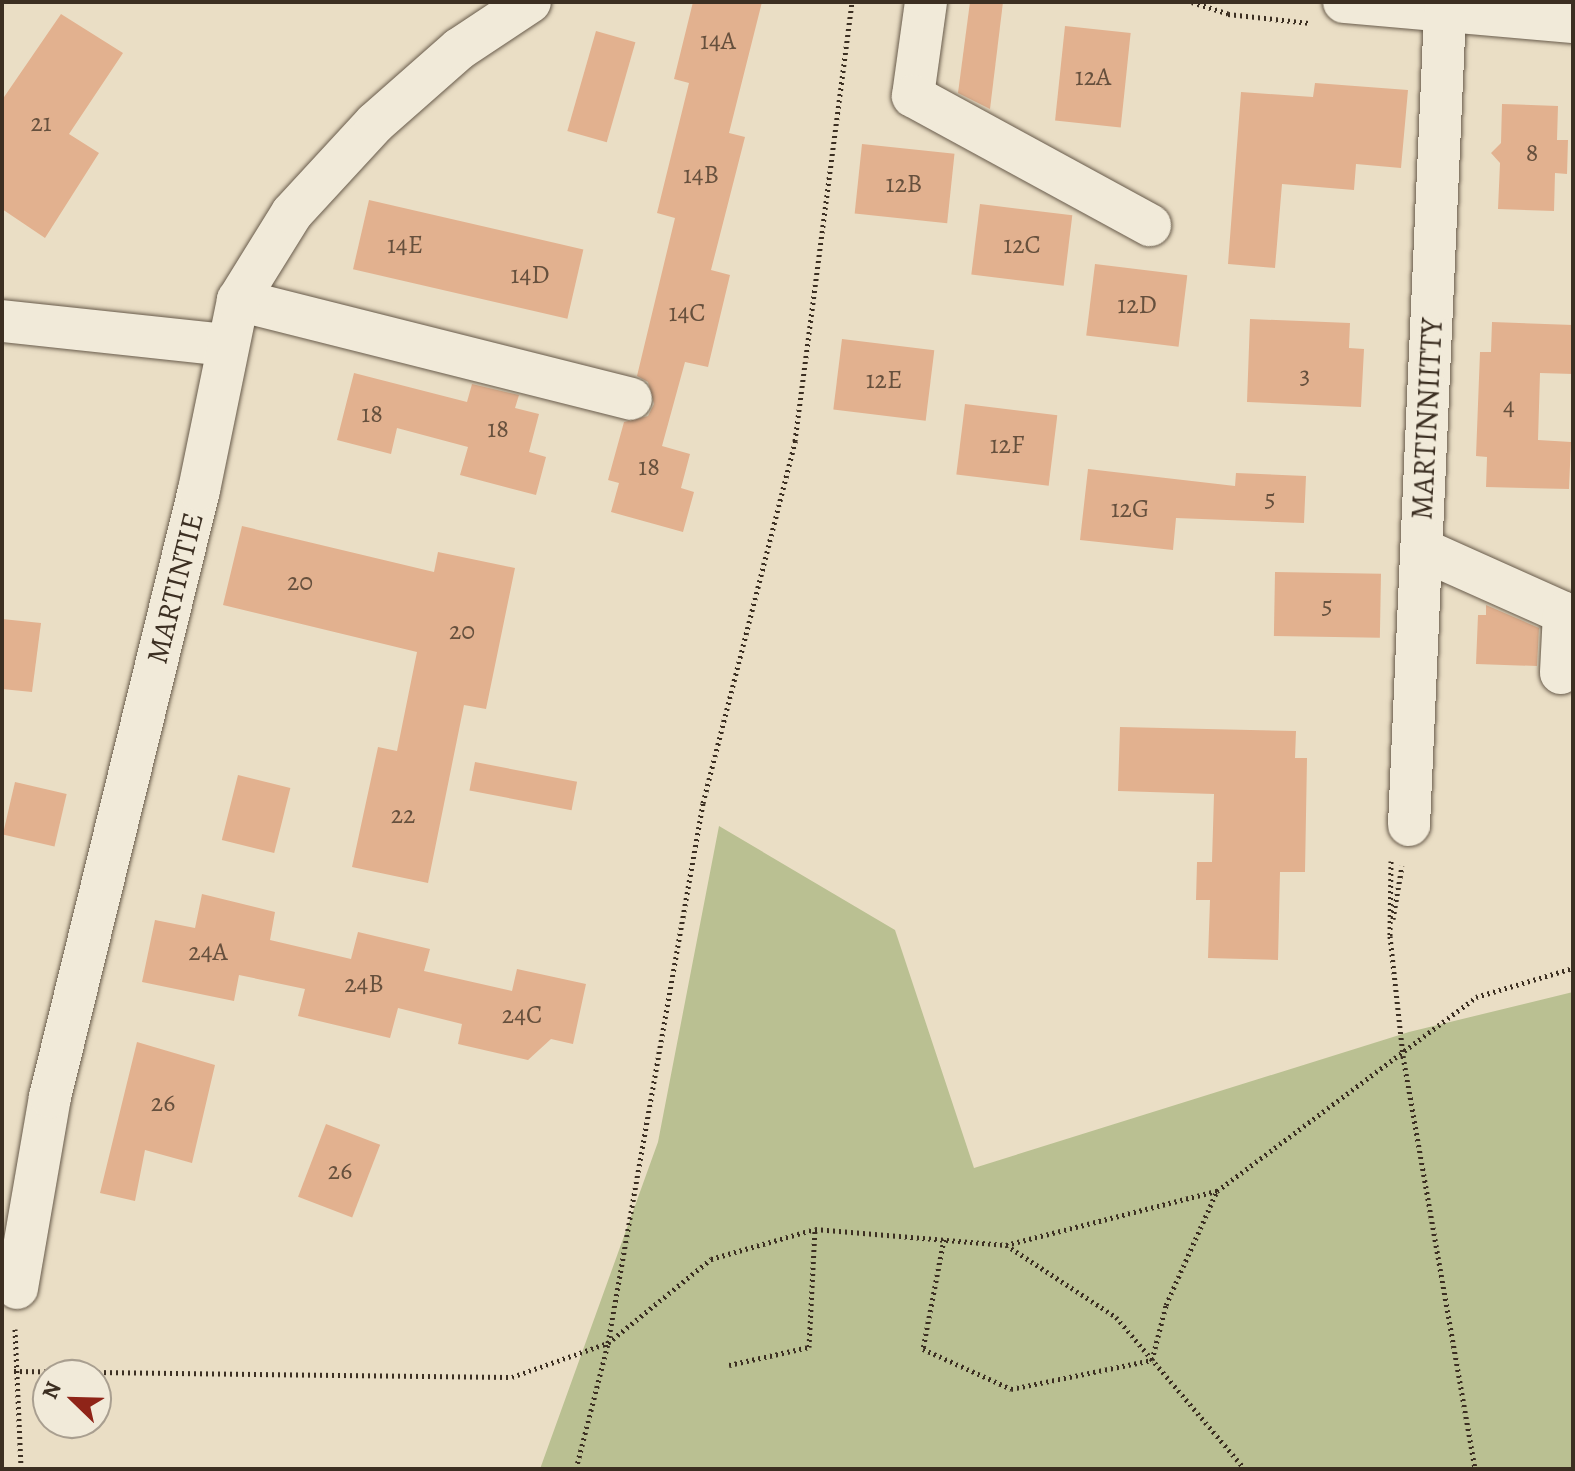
<!DOCTYPE html>
<style>
body{margin:0}
#map{position:relative;width:1575px;height:1471px;overflow:hidden;background:#eadec5;font-family:Alegreya,serif}
div>[style]{position:absolute}
.green>*{inset:0;background:#bac092}
.building>*{inset:0;background:#e2b18f;transform-origin:0 0}
.path>*{height:5px;margin-top:-2.5px;transform-origin:0;background:repeating-linear-gradient(90deg,#3c2f22 0 2px,transparent 0 6px)}
.roads{filter:drop-shadow(0 0 2px #685b4b) drop-shadow(0 0 2px #685b4b)}
.minor>*{height:42px;margin:-21px;padding:0 21px;transform-origin:21px;border-radius:21px;background:#f1ead9}
span{translate:-50% -50%;white-space:nowrap;text-align:center;line-height:1.15;-webkit-text-stroke:8px #f1ead9;paint-order:stroke}
.number-label{font-size:26px;color:#66503d}
.number-label span{-webkit-text-stroke-width:0}
.street-label{font-size:30px;color:#3c2f22}
.frame{position:absolute;inset:0;border:4px solid #3c2f22;pointer-events:none}
.north{position:absolute;left:32px;top:1359px;width:80px;height:80px;box-sizing:border-box;background:#f1ead9;border:2px solid #a99f90;border-radius:50%;rotate:293deg;font-size:22px;font-weight:700;line-height:32px;text-align:center;color:#3c2f22}
.north::after{content:'';display:block;margin:auto;width:28px;height:36px;background:#8f2418;clip-path:polygon(50% 0,100% 100%,50% 72%,0 100%)}
</style>
<div id="map">
<div class="green">
<div style="clip-path:polygon(719px 826px,895px 930px,974px 1168px,1409px 1032px,1573px 992px,1573px 1469px,540px 1469px,658px 1142px)"></div>
</div>
<div class="building">
<div style="clip-path:polygon(693px 2px,762px 2px,729px 133px,745px 137px,711px 270px,730px 275px,708px 367px,685px 362px,662px 446px,690px 454px,681px 488px,694px 492px,683px 532px,611px 512px,619px 483px,608px 480px,624px 422px,648px 416px,654px 404px,648px 382px,637px 376px,675px 218px,657px 213px,689px 83px,674px 79px)"></div>
<div style="clip-path:polygon(970px 2px,1003px 2px,990px 109px,958px 93px)"></div>
<div style="clip-path:polygon(61px 14px,123px 53px,69px 134px,99px 153px,45px 238px,2px 209px,2px 100px)"></div>
<div style="left:1065px;top:26px;width:66px;height:95px;rotate:6deg"></div>
<div style="left:596px;top:31px;width:41px;height:104px;rotate:16deg"></div>
<div style="clip-path:polygon(1315px 83px,1408px 90px,1401px 168px,1356px 164px,1354px 190px,1282px 184px,1275px 268px,1228px 264px,1241px 92px,1313px 97px)"></div>
<div style="clip-path:polygon(1502px 104px,1558px 106px,1557px 140px,1568px 140px,1567px 174px,1555px 173px,1554px 211px,1498px 209px,1500px 163px,1491px 153px,1501px 143px)"></div>
<div style="left:862px;top:144px;width:93px;height:70px;rotate:6deg"></div>
<div style="left:369px;top:200px;width:220px;height:71px;rotate:13deg"></div>
<div style="left:980px;top:204px;width:93px;height:71px;rotate:7deg"></div>
<div style="left:1095px;top:264px;width:93px;height:72px;rotate:7deg"></div>
<div style="clip-path:polygon(1250px 319px,1350px 323px,1349px 348px,1364px 349px,1361px 407px,1247px 402px)"></div>
<div style="clip-path:polygon(1492px 322px,1573px 325px,1573px 374px,1540px 373px,1538px 440px,1571px 442px,1569px 489px,1486px 487px,1487px 457px,1476px 456px,1480px 352px,1491px 352px)"></div>
<div style="left:842px;top:339px;width:93px;height:71px;rotate:7deg"></div>
<div style="clip-path:polygon(354px 373px,467px 402px,472px 384px,519px 395px,515px 408px,539px 414px,529px 452px,546px 457px,536px 495px,460px 475px,468px 447px,397px 428px,391px 454px,337px 440px)"></div>
<div style="left:965px;top:404px;width:93px;height:71px;rotate:7deg"></div>
<div style="clip-path:polygon(1088px 469px,1235px 486px,1236px 473px,1306px 476px,1304px 523px,1176px 518px,1173px 550px,1080px 540px)"></div>
<div style="clip-path:polygon(242px 526px,434px 572px,438px 552px,515px 568px,486px 709px,464px 705px,428px 883px,352px 867px,378px 747px,397px 751px,417px 652px,223px 605px)"></div>
<div style="left:1275px;top:572px;width:106px;height:64px;rotate:1deg"></div>
<div style="clip-path:polygon(1486px 605px,1539px 628px,1537px 666px,1476px 664px,1478px 615px,1486px 615px)"></div>
<div style="clip-path:polygon(2px 619px,41px 623px,32px 692px,2px 689px)"></div>
<div style="clip-path:polygon(1120px 727px,1296px 731px,1295px 758px,1307px 758px,1305px 872px,1280px 872px,1278px 960px,1208px 958px,1210px 900px,1196px 900px,1197px 862px,1212px 862px,1214px 794px,1118px 791px)"></div>
<div style="left:475px;top:762px;width:104px;height:29px;rotate:11deg"></div>
<div style="left:238px;top:775px;width:54px;height:67px;rotate:14deg"></div>
<div style="left:15px;top:782px;width:53px;height:54px;rotate:13deg"></div>
<div style="clip-path:polygon(202px 894px,275px 912px,270px 940px,351px 959px,358px 932px,430px 949px,424px 971px,512px 991px,517px 969px,586px 984px,573px 1044px,551px 1039px,528px 1060px,458px 1044px,462px 1024px,398px 1008px,390px 1038px,298px 1016px,305px 989px,239px 975px,234px 1001px,142px 982px,155px 920px,195px 928px)"></div>
<div style="clip-path:polygon(137px 1042px,215px 1065px,192px 1163px,145px 1150px,135px 1201px,100px 1193px)"></div>
<div style="left:326px;top:1124px;width:58px;height:78px;rotate:21deg"></div>
</div>
<div class="path">
<div style="left:1192px;top:2px;width:38px;rotate:18deg"></div>
<div style="left:1228px;top:14px;width:81px;rotate:6.3deg"></div>
<div style="left:1391px;top:861px;width:75px;rotate:90.8deg"></div>
<div style="left:1390px;top:936px;width:121px;rotate:83.8deg"></div>
<div style="left:1403px;top:1056px;width:419px;rotate:80.1deg"></div>
<div style="left:1393px;top:919px;width:54px;rotate:-80.4deg"></div>
<div style="left:944px;top:1239px;width:112px;rotate:100.8deg"></div>
<div style="left:923px;top:1349px;width:97px;rotate:24.4deg"></div>
<div style="left:1011px;top:1389px;width:144px;rotate:-11.6deg"></div>
<div style="left:1152px;top:1360px;width:57px;rotate:-75.7deg"></div>
<div style="left:1166px;top:1305px;width:125px;rotate:-65.9deg"></div>
<div style="left:1006px;top:1245px;width:131px;rotate:33.2deg"></div>
<div style="left:1116px;top:1317px;width:199px;rotate:49.7deg"></div>
<div style="left:15px;top:1329px;width:140px;rotate:87.5deg"></div>
<div style="left:729px;top:1365px;width:82px;rotate:-12.7deg"></div>
<div style="left:809px;top:1347px;width:118px;rotate:-87.1deg"></div>
<div style="left:14px;top:1371px;width:498px;rotate:0.7deg"></div>
<div style="left:512px;top:1377px;width:102px;rotate:-19.5deg"></div>
<div style="left:608px;top:1343px;width:133px;rotate:-39.2deg"></div>
<div style="left:711px;top:1259px;width:108px;rotate:-16.1deg"></div>
<div style="left:815px;top:1229px;width:192px;rotate:4.8deg"></div>
<div style="left:1006px;top:1245px;width:218px;rotate:-14.4deg"></div>
<div style="left:1217px;top:1191px;width:324px;rotate:-36.8deg"></div>
<div style="left:1476px;top:997px;width:101px;rotate:-16.6deg"></div>
<div style="left:576px;top:1469px;width:130px;rotate:-75.7deg"></div>
<div style="left:608px;top:1343px;width:548px;rotate:-80.02deg"></div>
<div style="left:703px;top:803px;width:374px;rotate:-75.7deg"></div>
<div style="left:795px;top:441px;width:443px;rotate:-82.6deg"></div>
</div>
<div class="roads">
<div class="minor">
<div style="left:926px;top:2px;width:95px;rotate:97.9deg"></div>
<div style="left:913px;top:96px;width:270px;rotate:28.6deg"></div>
<div style="left:1344px;top:2px;width:230px;rotate:5deg"></div>
<div style="left:238px;top:300px;width:405px;rotate:14.1deg"></div>
<div style="left:2px;top:321px;width:224px;rotate:6.1deg"></div>
<div style="left:1421px;top:549px;width:157px;rotate:24.1deg"></div>
<div style="left:1564px;top:613px;width:60px;rotate:92.9deg"></div>
<div style="left:1409px;top:825px;width:813px;rotate:-87.46deg"></div>
<div style="left:17px;top:1288px;width:194px;rotate:-80.2deg"></div>
<div style="left:50px;top:1097px;width:625px;rotate:-76.21deg"></div>
<div style="left:199px;top:490px;width:194px;rotate:-78.4deg"></div>
<div style="left:238px;top:300px;width:102px;rotate:-58.2deg"></div>
<div style="left:292px;top:213px;width:122px;rotate:-47.3deg"></div>
<div style="left:375px;top:123px;width:112px;rotate:-41.4deg"></div>
<div style="left:459px;top:49px;width:85px;rotate:-33.5deg"></div>
</div>
</div>
<div class="number-label">
<span style="left:718px;top:41px">14A</span>
<span style="left:1093px;top:77px">12A</span>
<span style="left:41px;top:123px">21</span>
<span style="left:1532px;top:153px">8</span>
<span style="left:701px;top:175px">14B</span>
<span style="left:904px;top:184px">12B</span>
<span style="left:405px;top:245px">14E</span>
<span style="left:1022px;top:245px">12C</span>
<span style="left:530px;top:275px">14D</span>
<span style="left:1137px;top:305px">12D</span>
<span style="left:687px;top:313px">14C</span>
<span style="left:1305px;top:375px">3</span>
<span style="left:884px;top:380px">12E</span>
<span style="left:1509px;top:407px">4</span>
<span style="left:372px;top:414px">18</span>
<span style="left:498px;top:429px">18</span>
<span style="left:1007px;top:445px">12F</span>
<span style="left:649px;top:467px">18</span>
<span style="left:1270px;top:498px">5</span>
<span style="left:1130px;top:509px">12G</span>
<span style="left:300px;top:582px">20</span>
<span style="left:1327px;top:605px">5</span>
<span style="left:462px;top:631px">20</span>
<span style="left:403px;top:815px">22</span>
<span style="left:208px;top:952px">24A</span>
<span style="left:364px;top:984px">24B</span>
<span style="left:522px;top:1015px">24C</span>
<span style="left:163px;top:1103px">26</span>
<span style="left:340px;top:1171px">26</span>
</div>
<div class="street-label">
<span style="left:1427px;top:419px;rotate:-87deg">MARTINNIITTY</span>
<span style="left:175px;top:588px;rotate:-76deg">MARTINTIE</span>
</div>
<div class="frame"></div>
<div class="north">N</div>
</div>
